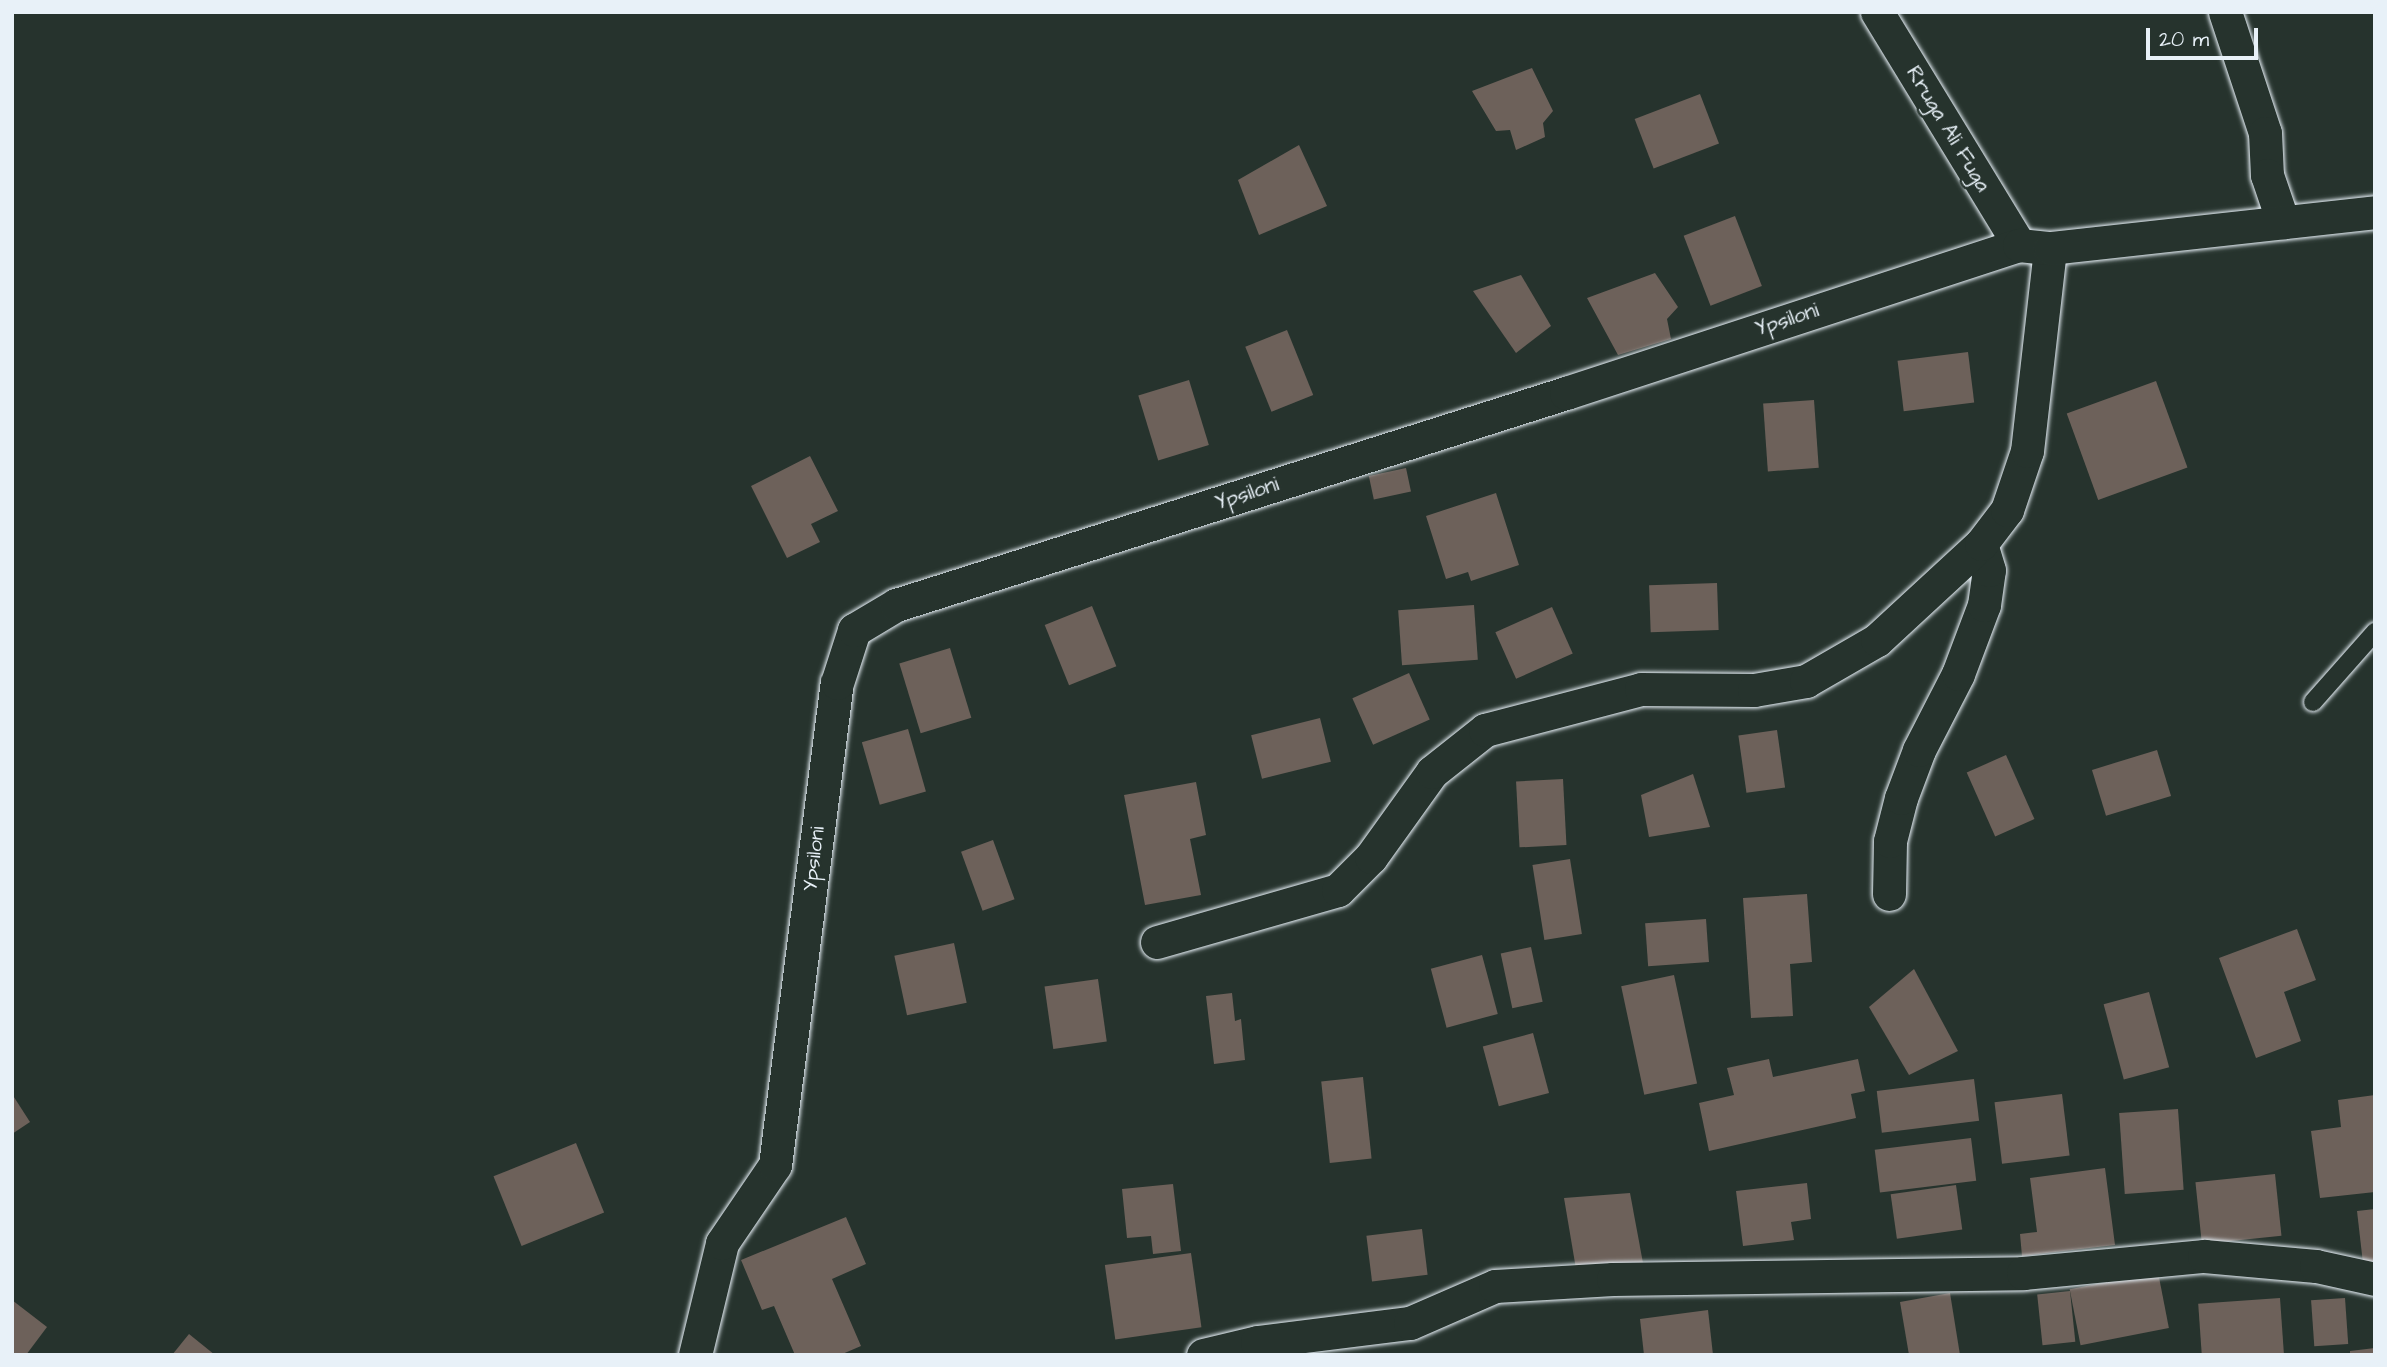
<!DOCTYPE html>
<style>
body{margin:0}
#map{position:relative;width:2387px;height:1367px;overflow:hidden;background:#26332d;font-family:"Architects Daughter",sans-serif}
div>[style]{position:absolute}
.building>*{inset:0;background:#6d615a;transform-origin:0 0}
.roads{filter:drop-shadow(0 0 2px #e8f1f8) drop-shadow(0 0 2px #e8f1f8)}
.lane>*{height:18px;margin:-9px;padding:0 9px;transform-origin:9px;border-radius:9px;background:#26332d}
.street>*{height:33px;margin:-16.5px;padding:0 16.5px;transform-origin:16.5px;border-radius:16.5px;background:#26332d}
span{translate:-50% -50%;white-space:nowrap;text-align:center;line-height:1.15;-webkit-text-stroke:5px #26332d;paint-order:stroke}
.street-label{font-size:21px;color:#e8f1f8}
.frame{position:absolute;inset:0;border:14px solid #e8f1f8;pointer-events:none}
.scale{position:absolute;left:2146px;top:28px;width:112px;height:32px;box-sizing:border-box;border:4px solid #e8f1f8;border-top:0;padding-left:9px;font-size:21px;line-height:24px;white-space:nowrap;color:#e8f1f8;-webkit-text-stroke:5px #26332d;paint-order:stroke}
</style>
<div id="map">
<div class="building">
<div style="clip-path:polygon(1532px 68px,1553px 111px,1543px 123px,1545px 137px,1516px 150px,1510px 130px,1496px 131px,1472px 91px)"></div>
<div style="left:1700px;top:94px;width:53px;height:70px;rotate:69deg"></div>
<div style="clip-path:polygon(1299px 145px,1327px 206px,1259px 235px,1238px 180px)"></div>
<div style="left:1735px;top:216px;width:75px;height:55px;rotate:69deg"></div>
<div style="clip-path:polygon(1655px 273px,1678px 307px,1667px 319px,1671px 339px,1618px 355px,1587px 298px)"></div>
<div style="clip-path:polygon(1521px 275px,1551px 326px,1516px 353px,1473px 291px)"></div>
<div style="left:1287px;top:330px;width:70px;height:45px;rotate:68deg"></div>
<div style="left:1968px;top:352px;width:51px;height:71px;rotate:83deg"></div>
<div style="left:1189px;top:380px;width:68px;height:53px;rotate:73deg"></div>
<div style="left:2156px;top:381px;width:92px;height:95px;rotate:70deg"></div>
<div style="left:1814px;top:400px;width:68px;height:51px;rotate:86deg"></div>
<div style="clip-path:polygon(810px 456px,838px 511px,811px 524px,820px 542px,787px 558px,751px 486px)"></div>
<div style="left:1406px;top:468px;width:24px;height:38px;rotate:78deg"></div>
<div style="clip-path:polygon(1496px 493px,1519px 565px,1471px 581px,1468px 572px,1446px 579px,1426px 516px)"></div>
<div style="left:1717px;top:583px;width:47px;height:68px;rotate:88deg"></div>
<div style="left:1474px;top:605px;width:55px;height:76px;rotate:86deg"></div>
<div style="left:1092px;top:606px;width:65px;height:51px;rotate:68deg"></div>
<div style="left:1552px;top:607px;width:51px;height:62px;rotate:66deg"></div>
<div style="left:950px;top:648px;width:73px;height:53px;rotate:73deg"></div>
<div style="left:1409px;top:673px;width:51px;height:62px;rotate:66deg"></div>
<div style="left:1320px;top:718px;width:45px;height:71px;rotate:76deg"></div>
<div style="left:908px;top:729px;width:65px;height:48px;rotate:74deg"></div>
<div style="left:1777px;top:730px;width:58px;height:39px;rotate:82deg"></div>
<div style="left:2157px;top:750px;width:48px;height:68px;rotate:73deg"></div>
<div style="left:2006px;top:755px;width:70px;height:43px;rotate:66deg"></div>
<div style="clip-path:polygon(1693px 774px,1710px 827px,1649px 837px,1641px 795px)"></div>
<div style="left:1563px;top:779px;width:66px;height:47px;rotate:87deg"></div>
<div style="clip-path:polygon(1196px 782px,1206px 835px,1190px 839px,1201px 895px,1145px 905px,1124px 795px)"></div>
<div style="left:993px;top:840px;width:63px;height:34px;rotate:70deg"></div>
<div style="left:1570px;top:859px;width:76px;height:38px;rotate:81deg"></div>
<div style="clip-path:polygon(1807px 894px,1812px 962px,1790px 964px,1793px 1016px,1751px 1018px,1743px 898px)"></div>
<div style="left:1706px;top:919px;width:43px;height:61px;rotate:86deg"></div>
<div style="clip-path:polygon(2297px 929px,2316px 980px,2284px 992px,2301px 1041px,2256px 1058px,2219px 958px)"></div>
<div style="left:954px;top:943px;width:61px;height:61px;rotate:78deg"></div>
<div style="left:1531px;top:947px;width:56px;height:31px;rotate:78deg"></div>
<div style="left:1482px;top:955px;width:61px;height:53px;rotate:75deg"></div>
<div style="clip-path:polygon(1914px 969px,1958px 1051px,1909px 1075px,1869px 1007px)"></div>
<div style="left:1674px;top:975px;width:111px;height:54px;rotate:78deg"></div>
<div style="left:1098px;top:979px;width:63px;height:54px;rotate:82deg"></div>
<div style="left:2149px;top:992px;width:78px;height:47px;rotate:75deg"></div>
<div style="clip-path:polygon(1232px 993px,1235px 1021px,1241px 1019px,1245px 1060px,1214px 1064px,1206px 996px)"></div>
<div style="left:1533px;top:1033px;width:62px;height:52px;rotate:75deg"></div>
<div style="clip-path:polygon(1769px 1059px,1773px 1077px,1858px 1059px,1865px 1091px,1851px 1094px,1856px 1118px,1709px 1151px,1699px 1103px,1734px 1095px,1727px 1068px)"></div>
<div style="left:1363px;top:1077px;width:82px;height:42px;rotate:84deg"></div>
<div style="left:1974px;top:1079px;width:42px;height:98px;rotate:83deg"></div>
<div style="clip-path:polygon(12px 1094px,30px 1122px,12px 1134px)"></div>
<div style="left:2062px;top:1094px;width:62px;height:68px;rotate:83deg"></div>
<div style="clip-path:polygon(2375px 1095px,2375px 1192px,2320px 1198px,2311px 1131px,2341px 1127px,2338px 1100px)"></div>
<div style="left:2178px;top:1109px;width:81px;height:59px;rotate:86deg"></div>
<div style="left:1971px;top:1138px;width:43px;height:97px;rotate:83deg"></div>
<div style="left:576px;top:1143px;width:75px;height:89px;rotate:68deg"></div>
<div style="clip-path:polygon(2105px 1168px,2115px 1245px,2022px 1256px,2020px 1234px,2037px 1232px,2030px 1178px)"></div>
<div style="left:2275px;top:1174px;width:62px;height:80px;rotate:84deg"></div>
<div style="clip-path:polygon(1807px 1183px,1811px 1219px,1791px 1222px,1794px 1240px,1743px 1246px,1736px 1191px)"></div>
<div style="clip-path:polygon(1173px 1184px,1181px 1251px,1153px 1254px,1151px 1236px,1127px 1238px,1122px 1189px)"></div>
<div style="left:1956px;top:1185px;width:45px;height:66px;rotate:82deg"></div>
<div style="clip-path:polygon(1630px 1193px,1643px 1263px,1576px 1269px,1564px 1198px)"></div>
<div style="clip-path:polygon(2375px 1209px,2375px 1271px,2364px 1272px,2357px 1211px)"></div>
<div style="clip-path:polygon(846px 1217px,866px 1264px,832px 1279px,861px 1346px,840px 1355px,795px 1355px,774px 1306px,762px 1310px,741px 1260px)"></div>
<div style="left:1422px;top:1229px;width:46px;height:56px;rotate:83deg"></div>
<div style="left:1191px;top:1253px;width:75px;height:87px;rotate:82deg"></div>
<div style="left:2158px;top:1272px;width:57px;height:90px;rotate:79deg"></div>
<div style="left:2070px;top:1291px;width:51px;height:33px;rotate:84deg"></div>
<div style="clip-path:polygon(1950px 1293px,1960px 1355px,1909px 1355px,1900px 1302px)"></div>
<div style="left:2280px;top:1298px;width:57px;height:82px;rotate:86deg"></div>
<div style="left:2345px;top:1298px;width:46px;height:34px;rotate:86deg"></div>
<div style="clip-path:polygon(12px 1300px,47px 1327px,26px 1355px,12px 1355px)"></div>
<div style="clip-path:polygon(1708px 1310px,1713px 1355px,1644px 1355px,1640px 1319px)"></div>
<div style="clip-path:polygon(189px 1334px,215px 1355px,172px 1355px)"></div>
<div style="clip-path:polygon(2375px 1348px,2375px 1355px,2350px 1355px,2350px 1351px)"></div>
</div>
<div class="roads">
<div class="lane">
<div style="left:2313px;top:702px;width:94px;rotate:-48.5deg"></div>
</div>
<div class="street">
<div style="left:1877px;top:12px;width:273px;rotate:58.6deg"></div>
<div style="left:2225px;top:12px;width:127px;rotate:71.7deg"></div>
<div style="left:2265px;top:133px;width:42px;rotate:87.3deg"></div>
<div style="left:2267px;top:175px;width:50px;rotate:71.2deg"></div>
<div style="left:1889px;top:894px;width:53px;rotate:-88.9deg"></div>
<div style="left:1890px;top:841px;width:44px;rotate:-75.7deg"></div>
<div style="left:1901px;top:798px;width:51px;rotate:-69.4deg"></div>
<div style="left:1919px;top:750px;width:85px;rotate:-62.8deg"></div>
<div style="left:1958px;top:674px;width:74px;rotate:-69.4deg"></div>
<div style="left:1984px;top:605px;width:35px;rotate:-82deg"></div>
<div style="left:1989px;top:570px;width:27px;rotate:-107deg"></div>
<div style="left:1157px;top:942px;width:188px;rotate:-16deg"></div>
<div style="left:1338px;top:890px;width:47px;rotate:-45deg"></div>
<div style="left:1371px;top:857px;width:105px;rotate:-54.3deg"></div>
<div style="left:1432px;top:772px;width:68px;rotate:-38.4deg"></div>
<div style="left:1485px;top:730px;width:161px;rotate:-14.7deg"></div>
<div style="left:1641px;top:689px;width:113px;rotate:0.5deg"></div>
<div style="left:1754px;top:690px;width:53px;rotate:-9.8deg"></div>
<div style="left:1806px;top:681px;width:82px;rotate:-30deg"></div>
<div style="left:1877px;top:640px;width:142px;rotate:-42.7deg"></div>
<div style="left:1981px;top:544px;width:43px;rotate:-52.6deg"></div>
<div style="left:2007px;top:510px;width:62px;rotate:-71.3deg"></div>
<div style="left:2027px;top:451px;width:204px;rotate:-83.5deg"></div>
<div style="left:695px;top:1355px;width:115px;rotate:-76.4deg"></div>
<div style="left:722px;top:1243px;width:94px;rotate:-55.8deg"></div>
<div style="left:775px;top:1165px;width:486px;rotate:-82.7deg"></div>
<div style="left:837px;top:683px;width:56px;rotate:-72.2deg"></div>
<div style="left:854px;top:630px;width:49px;rotate:-30.8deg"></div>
<div style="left:896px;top:605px;width:703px;rotate:-17.56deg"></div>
<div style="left:1566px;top:393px;width:477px;rotate:-18.1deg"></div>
<div style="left:2019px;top:245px;width:31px;rotate:6deg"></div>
<div style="left:2050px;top:248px;width:327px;rotate:-6.3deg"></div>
<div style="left:1203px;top:1355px;width:56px;rotate:-13.5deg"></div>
<div style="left:1257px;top:1342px;width:154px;rotate:-7.1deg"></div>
<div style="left:1410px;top:1323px;width:93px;rotate:-23.5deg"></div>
<div style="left:1495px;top:1286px;width:118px;rotate:-3.4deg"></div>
<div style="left:1613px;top:1279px;width:410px;rotate:-0.8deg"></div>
<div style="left:2023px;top:1273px;width:182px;rotate:-5.4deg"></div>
<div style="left:2204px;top:1256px;width:112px;rotate:5.1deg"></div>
<div style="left:2316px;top:1266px;width:60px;rotate:12.4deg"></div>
</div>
</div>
<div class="street-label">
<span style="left:1948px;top:129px;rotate:59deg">Rruga Ali Fuga</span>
<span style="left:1787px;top:320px;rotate:-18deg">Ypsiloni</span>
<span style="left:1247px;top:494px;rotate:-18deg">Ypsiloni</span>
<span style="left:814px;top:859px;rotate:-83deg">Ypsiloni</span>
</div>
<div class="frame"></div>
<div class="scale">20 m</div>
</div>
